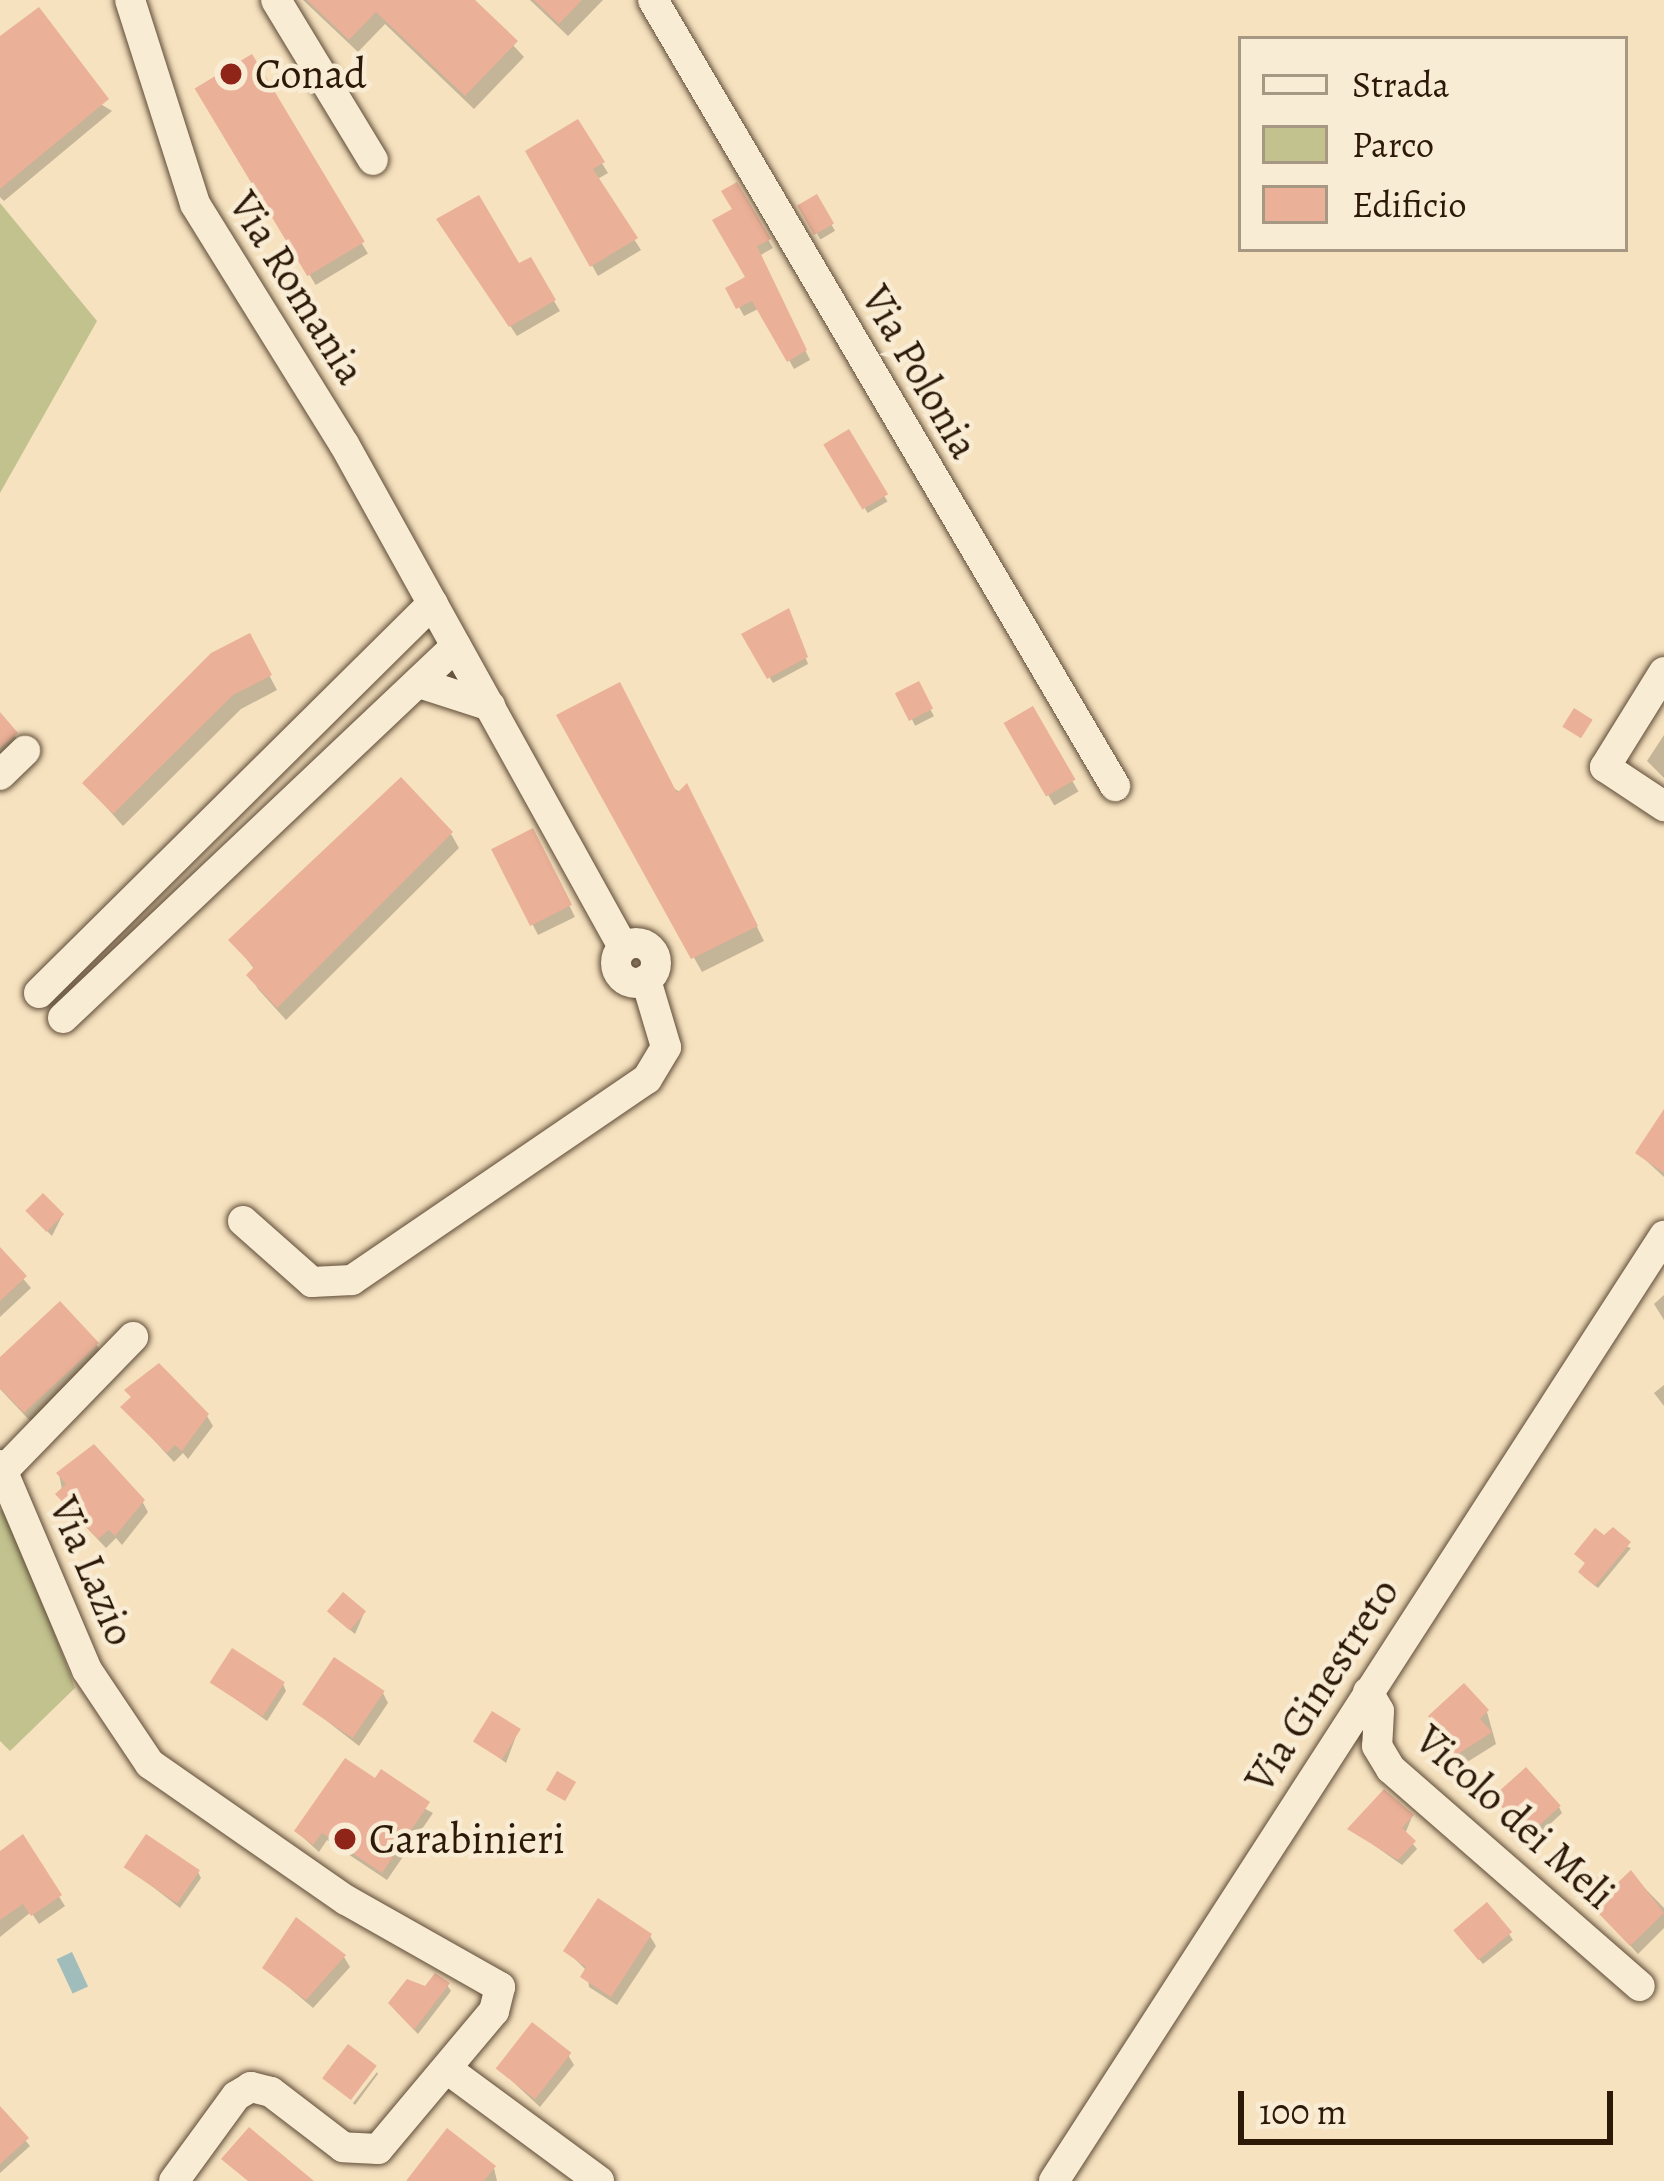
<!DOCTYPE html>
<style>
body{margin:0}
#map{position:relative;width:1664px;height:2181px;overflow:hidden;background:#f6e2bf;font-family:Alegreya,serif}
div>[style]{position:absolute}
.green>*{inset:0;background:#c1c28e}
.water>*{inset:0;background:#a0bcbb;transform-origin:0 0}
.shadow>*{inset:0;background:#0003;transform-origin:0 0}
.building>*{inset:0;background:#eab098;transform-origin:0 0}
.roads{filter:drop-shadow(0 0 3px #5e4b36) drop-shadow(0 0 3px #5e4b36)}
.minor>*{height:30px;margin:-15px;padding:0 15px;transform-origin:15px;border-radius:15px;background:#f9ecd5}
.minor>.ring{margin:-15px;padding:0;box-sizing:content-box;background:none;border:30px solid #f9ecd5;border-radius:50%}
.dots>*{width:33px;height:33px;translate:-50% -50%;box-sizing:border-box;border:6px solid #f9ecd5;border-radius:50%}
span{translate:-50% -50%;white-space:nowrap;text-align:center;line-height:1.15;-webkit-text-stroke:9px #f9ecd5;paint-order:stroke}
.poi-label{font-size:42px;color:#2c1908}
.left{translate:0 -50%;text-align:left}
.street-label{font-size:42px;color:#2c1908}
.legend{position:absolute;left:1238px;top:36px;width:390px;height:216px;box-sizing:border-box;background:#f9ecd5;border:3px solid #a79883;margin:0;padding:15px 21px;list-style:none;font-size:36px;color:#2c1908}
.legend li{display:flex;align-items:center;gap:24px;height:60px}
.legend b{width:60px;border:3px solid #a79883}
.scale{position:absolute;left:1238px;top:2091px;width:375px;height:54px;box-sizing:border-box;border:6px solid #2c1908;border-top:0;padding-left:15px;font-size:36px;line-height:42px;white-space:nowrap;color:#2c1908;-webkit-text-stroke:9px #f9ecd5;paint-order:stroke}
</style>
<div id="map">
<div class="green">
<div style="clip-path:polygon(0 203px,97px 321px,0 493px)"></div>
<div style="clip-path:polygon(0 1510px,9px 1512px,75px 1688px,10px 1751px,0 1741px)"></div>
</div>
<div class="water">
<div style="left:72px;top:1952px;width:38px;height:17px;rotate:65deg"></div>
</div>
<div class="shadow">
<div style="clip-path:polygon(303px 0,471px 0,524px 57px,474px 109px,385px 24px,358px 52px)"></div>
<div style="clip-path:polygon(530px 0,603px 0,568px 36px)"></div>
<div style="clip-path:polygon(0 42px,112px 111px,4px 201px,0 197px)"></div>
<div style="left:251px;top:59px;width:227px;height:61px;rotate:59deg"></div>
<div style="clip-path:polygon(577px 123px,608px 173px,596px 180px,641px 250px,598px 276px,529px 152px)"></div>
<div style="clip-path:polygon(736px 186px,773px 248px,759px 256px,810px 360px,794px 369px,760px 308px,744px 316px,729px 289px,750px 279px)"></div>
<div style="left:816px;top:199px;width:37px;height:17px;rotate:59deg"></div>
<div style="clip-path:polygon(446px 230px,518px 268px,530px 261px,560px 311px,517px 336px)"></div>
<div style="left:848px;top:433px;width:79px;height:23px;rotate:60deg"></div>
<div style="clip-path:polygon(788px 612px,808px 664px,773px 683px,745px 635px)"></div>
<div style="clip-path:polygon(249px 637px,277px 690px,241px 709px,123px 826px,85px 783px)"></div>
<div style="left:918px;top:685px;width:35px;height:21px;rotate:63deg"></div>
<div style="left:1032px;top:711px;width:93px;height:28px;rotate:60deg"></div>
<div style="clip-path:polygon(560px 716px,694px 801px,764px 941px,702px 972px)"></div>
<div style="clip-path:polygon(0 717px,20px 743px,0 761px)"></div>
<div style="clip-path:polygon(1664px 735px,1664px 778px,1647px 761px)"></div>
<div style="clip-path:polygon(451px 834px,459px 848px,286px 1020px,258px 989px,250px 975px,255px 970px,232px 940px)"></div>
<div style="clip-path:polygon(538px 842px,575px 917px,538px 935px,495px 850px)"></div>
<div style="clip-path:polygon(1664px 1114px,1664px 1177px,1638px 1153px)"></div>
<div style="clip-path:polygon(62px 1216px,52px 1236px,33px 1217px)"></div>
<div style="clip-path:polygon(0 1251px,31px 1288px,0 1317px)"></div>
<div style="clip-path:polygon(1664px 1295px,1664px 1320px,1654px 1304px)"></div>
<div style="clip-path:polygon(97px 1345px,103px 1355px,31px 1422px,0 1389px,0 1361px)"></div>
<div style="clip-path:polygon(1664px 1385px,1664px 1406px,1654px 1393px)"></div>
<div style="clip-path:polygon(124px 1408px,207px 1416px,213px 1426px,188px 1459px,183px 1453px,174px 1462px)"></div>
<div style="clip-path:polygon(59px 1474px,142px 1501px,148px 1512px,122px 1545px,116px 1538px,106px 1548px,65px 1505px)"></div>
<div style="clip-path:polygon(1604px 1539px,1631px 1548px,1598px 1588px,1584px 1577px,1587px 1565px,1577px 1555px)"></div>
<div style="clip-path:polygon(364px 1613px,355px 1634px,334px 1617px)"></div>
<div style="clip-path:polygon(213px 1683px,283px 1684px,286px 1691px,267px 1721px)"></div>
<div style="clip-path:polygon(383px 1693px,388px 1703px,359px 1746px,305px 1704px)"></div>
<div style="clip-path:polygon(1487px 1712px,1496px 1744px,1456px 1769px,1434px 1741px,1443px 1732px,1432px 1717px)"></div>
<div style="clip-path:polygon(518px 1731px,506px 1763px,477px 1741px)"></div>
<div style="clip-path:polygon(376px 1783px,433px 1813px,387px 1880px,327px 1840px,319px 1852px,297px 1832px)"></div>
<div style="clip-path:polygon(1500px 1804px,1559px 1807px,1562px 1813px,1533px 1840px)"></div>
<div style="clip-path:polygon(1412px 1817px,1405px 1834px,1417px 1849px,1402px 1865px,1351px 1829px)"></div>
<div style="clip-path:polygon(22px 1839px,65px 1906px,39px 1924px,31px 1912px,0 1937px,0 1855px)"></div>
<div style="clip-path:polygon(126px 1866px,198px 1872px,201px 1878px,180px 1908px)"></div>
<div style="clip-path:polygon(1631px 1874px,1664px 1908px,1664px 1928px,1638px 1954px,1584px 1895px,1611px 1894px)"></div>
<div style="clip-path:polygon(1509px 1934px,1513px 1940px,1483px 1964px,1460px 1936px)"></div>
<div style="clip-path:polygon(650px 1936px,656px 1946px,617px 2005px,589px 1987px,587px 1971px,567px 1951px)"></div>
<div style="clip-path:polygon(344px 1957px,350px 1967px,313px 2008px,266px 1968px)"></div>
<div style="clip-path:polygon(447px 1985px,451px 1991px,418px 2034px,395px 2010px)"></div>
<div style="clip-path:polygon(568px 2055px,574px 2065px,540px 2107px,499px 2069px)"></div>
<div style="clip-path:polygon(377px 2072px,378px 2074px,355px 2105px,353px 2103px)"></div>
<div style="clip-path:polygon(0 2110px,30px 2146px,0 2173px)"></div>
<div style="clip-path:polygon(494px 2168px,497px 2181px,416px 2181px)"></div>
</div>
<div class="building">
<div style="clip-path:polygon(307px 0,475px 0,518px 41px,465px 96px,376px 12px,349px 40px)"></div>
<div style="clip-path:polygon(534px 0,582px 0,559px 24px)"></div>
<div style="clip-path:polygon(39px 7px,109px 99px,0 189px,0 36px)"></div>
<div style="left:252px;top:54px;width:219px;height:67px;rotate:59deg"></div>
<div style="clip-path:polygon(578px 119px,605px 162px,593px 169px,638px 238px,590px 267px,525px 151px)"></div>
<div style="clip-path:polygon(737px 182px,771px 239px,757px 246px,807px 350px,787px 362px,752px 301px,736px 309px,725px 288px,745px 277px,712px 220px,732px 209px,721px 191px)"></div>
<div style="left:817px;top:194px;width:34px;height:23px;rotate:60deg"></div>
<div style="clip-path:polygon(479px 195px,519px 263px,531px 257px,556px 300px,509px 327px,436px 219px)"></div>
<div style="left:849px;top:429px;width:76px;height:30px;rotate:59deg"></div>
<div style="clip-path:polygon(789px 608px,808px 657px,767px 679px,741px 634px)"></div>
<div style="clip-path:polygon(250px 633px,272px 675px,233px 695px,113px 814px,82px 783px,211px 653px)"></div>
<div style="left:919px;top:681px;width:31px;height:27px;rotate:63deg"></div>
<div style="clip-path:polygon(620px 682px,677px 793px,687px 783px,758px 926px,691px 959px,556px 715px)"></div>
<div style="left:1033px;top:706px;width:85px;height:34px;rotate:60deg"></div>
<div style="left:1574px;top:708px;width:22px;height:22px;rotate:32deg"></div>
<div style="clip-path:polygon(0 712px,18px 733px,0 748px)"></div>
<div style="clip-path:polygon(401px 777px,453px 832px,277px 1008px,246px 975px,254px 967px,228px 940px)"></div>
<div style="left:533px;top:828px;width:86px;height:47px;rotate:63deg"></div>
<div style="clip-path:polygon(1664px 1109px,1664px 1173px,1635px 1153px)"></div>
<div style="left:43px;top:1193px;width:30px;height:25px;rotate:45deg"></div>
<div style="clip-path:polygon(0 1247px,27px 1276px,0 1301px)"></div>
<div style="clip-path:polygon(60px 1301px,99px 1343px,24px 1413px,0 1388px,0 1357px)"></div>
<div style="clip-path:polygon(159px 1363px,209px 1414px,182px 1451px,175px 1445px,167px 1453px,120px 1407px,131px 1397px,124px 1390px)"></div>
<div style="clip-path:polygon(94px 1444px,145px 1500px,115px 1536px,109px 1530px,98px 1539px,55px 1494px,66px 1484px,56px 1473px)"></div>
<div style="clip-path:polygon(1613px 1527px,1631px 1542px,1595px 1586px,1578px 1572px,1585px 1563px,1574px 1554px,1595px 1528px,1604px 1535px)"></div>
<div style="left:343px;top:1592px;width:30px;height:25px;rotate:40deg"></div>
<div style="left:232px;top:1648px;width:63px;height:41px;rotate:33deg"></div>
<div style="left:334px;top:1657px;width:61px;height:57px;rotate:34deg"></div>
<div style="clip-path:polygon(1464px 1683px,1489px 1710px,1480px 1719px,1492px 1732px,1449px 1760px,1430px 1741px,1441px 1730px,1428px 1716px)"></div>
<div style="left:492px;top:1711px;width:34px;height:36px;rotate:32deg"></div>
<div style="clip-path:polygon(345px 1758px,375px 1778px,381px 1769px,430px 1802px,382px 1873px,322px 1833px,313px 1845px,294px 1831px)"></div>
<div style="left:1526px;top:1767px;width:52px;height:45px;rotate:48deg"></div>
<div style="left:557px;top:1771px;width:22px;height:22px;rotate:30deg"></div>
<div style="clip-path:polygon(1384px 1789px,1414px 1815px,1402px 1828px,1416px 1841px,1398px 1860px,1347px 1829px)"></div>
<div style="clip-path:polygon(23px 1834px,62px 1895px,31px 1916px,23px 1904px,0 1920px,0 1851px)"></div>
<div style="left:146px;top:1834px;width:65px;height:40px;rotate:34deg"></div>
<div style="clip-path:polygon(1631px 1870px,1664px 1913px,1630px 1946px,1580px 1894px,1598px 1877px,1611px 1889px)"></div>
<div style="clip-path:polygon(598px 1898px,652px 1934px,611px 1997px,580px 1977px,586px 1967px,563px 1951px)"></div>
<div style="left:1487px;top:1902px;width:39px;height:44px;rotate:50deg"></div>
<div style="clip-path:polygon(296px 1917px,346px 1955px,306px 2000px,262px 1968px)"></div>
<div style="clip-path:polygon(435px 1973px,450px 1983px,414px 2030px,388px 2003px,407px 1979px,425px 1986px)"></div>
<div style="left:532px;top:2022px;width:50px;height:59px;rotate:38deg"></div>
<div style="left:348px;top:2044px;width:36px;height:43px;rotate:37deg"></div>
<div style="clip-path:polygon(0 2106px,29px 2138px,0 2164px)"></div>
<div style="clip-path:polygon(249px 2127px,314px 2181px,248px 2181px,221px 2159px)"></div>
<div style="clip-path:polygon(447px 2128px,496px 2166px,484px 2181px,406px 2181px)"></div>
</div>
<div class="roads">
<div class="minor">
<div style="left:130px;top:0;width:214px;rotate:72.3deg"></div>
<div style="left:195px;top:204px;width:282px;rotate:58.2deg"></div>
<div style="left:344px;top:444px;width:575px;rotate:60.98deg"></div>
<div style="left:276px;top:0;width:187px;rotate:58.8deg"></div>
<div style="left:653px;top:0;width:912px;rotate:59.55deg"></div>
<div style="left:1664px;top:672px;width:112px;rotate:121.8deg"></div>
<div style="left:1605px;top:767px;width:71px;rotate:33.5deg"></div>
<div style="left:419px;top:683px;width:75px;rotate:17.9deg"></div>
<div style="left:0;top:775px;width:35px;rotate:-44deg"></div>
<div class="ring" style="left:616px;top:943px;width:10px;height:10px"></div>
<div style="left:39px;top:993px;width:554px;rotate:-44.71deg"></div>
<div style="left:63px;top:1018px;width:541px;rotate:-43.43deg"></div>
<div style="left:243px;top:1221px;width:92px;rotate:41.5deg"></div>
<div style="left:312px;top:1282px;width:40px;rotate:-2.9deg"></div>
<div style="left:352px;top:1280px;width:357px;rotate:-34.3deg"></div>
<div style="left:647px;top:1079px;width:37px;rotate:-59deg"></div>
<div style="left:666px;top:1047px;width:70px;rotate:-106.6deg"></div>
<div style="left:0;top:1465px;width:223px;rotate:67deg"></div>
<div style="left:87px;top:1670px;width:113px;rotate:56.2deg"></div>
<div style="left:150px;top:1764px;width:239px;rotate:34.8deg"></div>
<div style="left:346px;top:1900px;width:177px;rotate:29.5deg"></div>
<div style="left:500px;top:1987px;width:25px;rotate:104deg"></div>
<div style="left:494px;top:2011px;width:180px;rotate:130deg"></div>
<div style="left:378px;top:2149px;width:35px;rotate:-177deg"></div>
<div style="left:343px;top:2147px;width:91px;rotate:-142.6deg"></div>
<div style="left:271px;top:2092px;width:21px;rotate:-166deg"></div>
<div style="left:251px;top:2087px;width:17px;rotate:149deg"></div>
<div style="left:236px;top:2096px;width:105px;rotate:126.1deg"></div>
<div style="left:0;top:1474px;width:191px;rotate:-45.8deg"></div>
<div style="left:1368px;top:1692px;width:22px;rotate:60deg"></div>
<div style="left:1379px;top:1711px;width:35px;rotate:93deg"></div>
<div style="left:1377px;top:1746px;width:27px;rotate:59deg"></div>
<div style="left:1391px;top:1769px;width:330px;rotate:41.1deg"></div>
<div style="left:447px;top:2069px;width:189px;rotate:36.4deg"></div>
<div style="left:1054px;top:2181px;width:1125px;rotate:-57.16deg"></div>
</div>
</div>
<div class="dots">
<div style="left:231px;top:74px;background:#8f2418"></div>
<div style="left:345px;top:1839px;background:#8f2418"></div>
</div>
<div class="poi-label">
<span class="left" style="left:255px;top:74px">Conad</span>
<span class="left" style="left:369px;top:1839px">Carabinieri</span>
</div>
<div class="street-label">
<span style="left:297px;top:288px;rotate:58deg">Via Romania</span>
<span style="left:920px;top:372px;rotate:60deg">Via Polonia</span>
<span style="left:92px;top:1571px;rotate:67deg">Via Lazio</span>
<span style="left:1322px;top:1685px;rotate:-57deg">Via Ginestreto</span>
<span style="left:1515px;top:1817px;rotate:42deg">Vicolo dei Meli</span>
</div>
<ul class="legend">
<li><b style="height:15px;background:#f9ecd5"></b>Strada</li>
<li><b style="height:33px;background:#c1c28e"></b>Parco</li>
<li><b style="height:33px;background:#eab098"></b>Edificio</li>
</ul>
<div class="scale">100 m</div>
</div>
